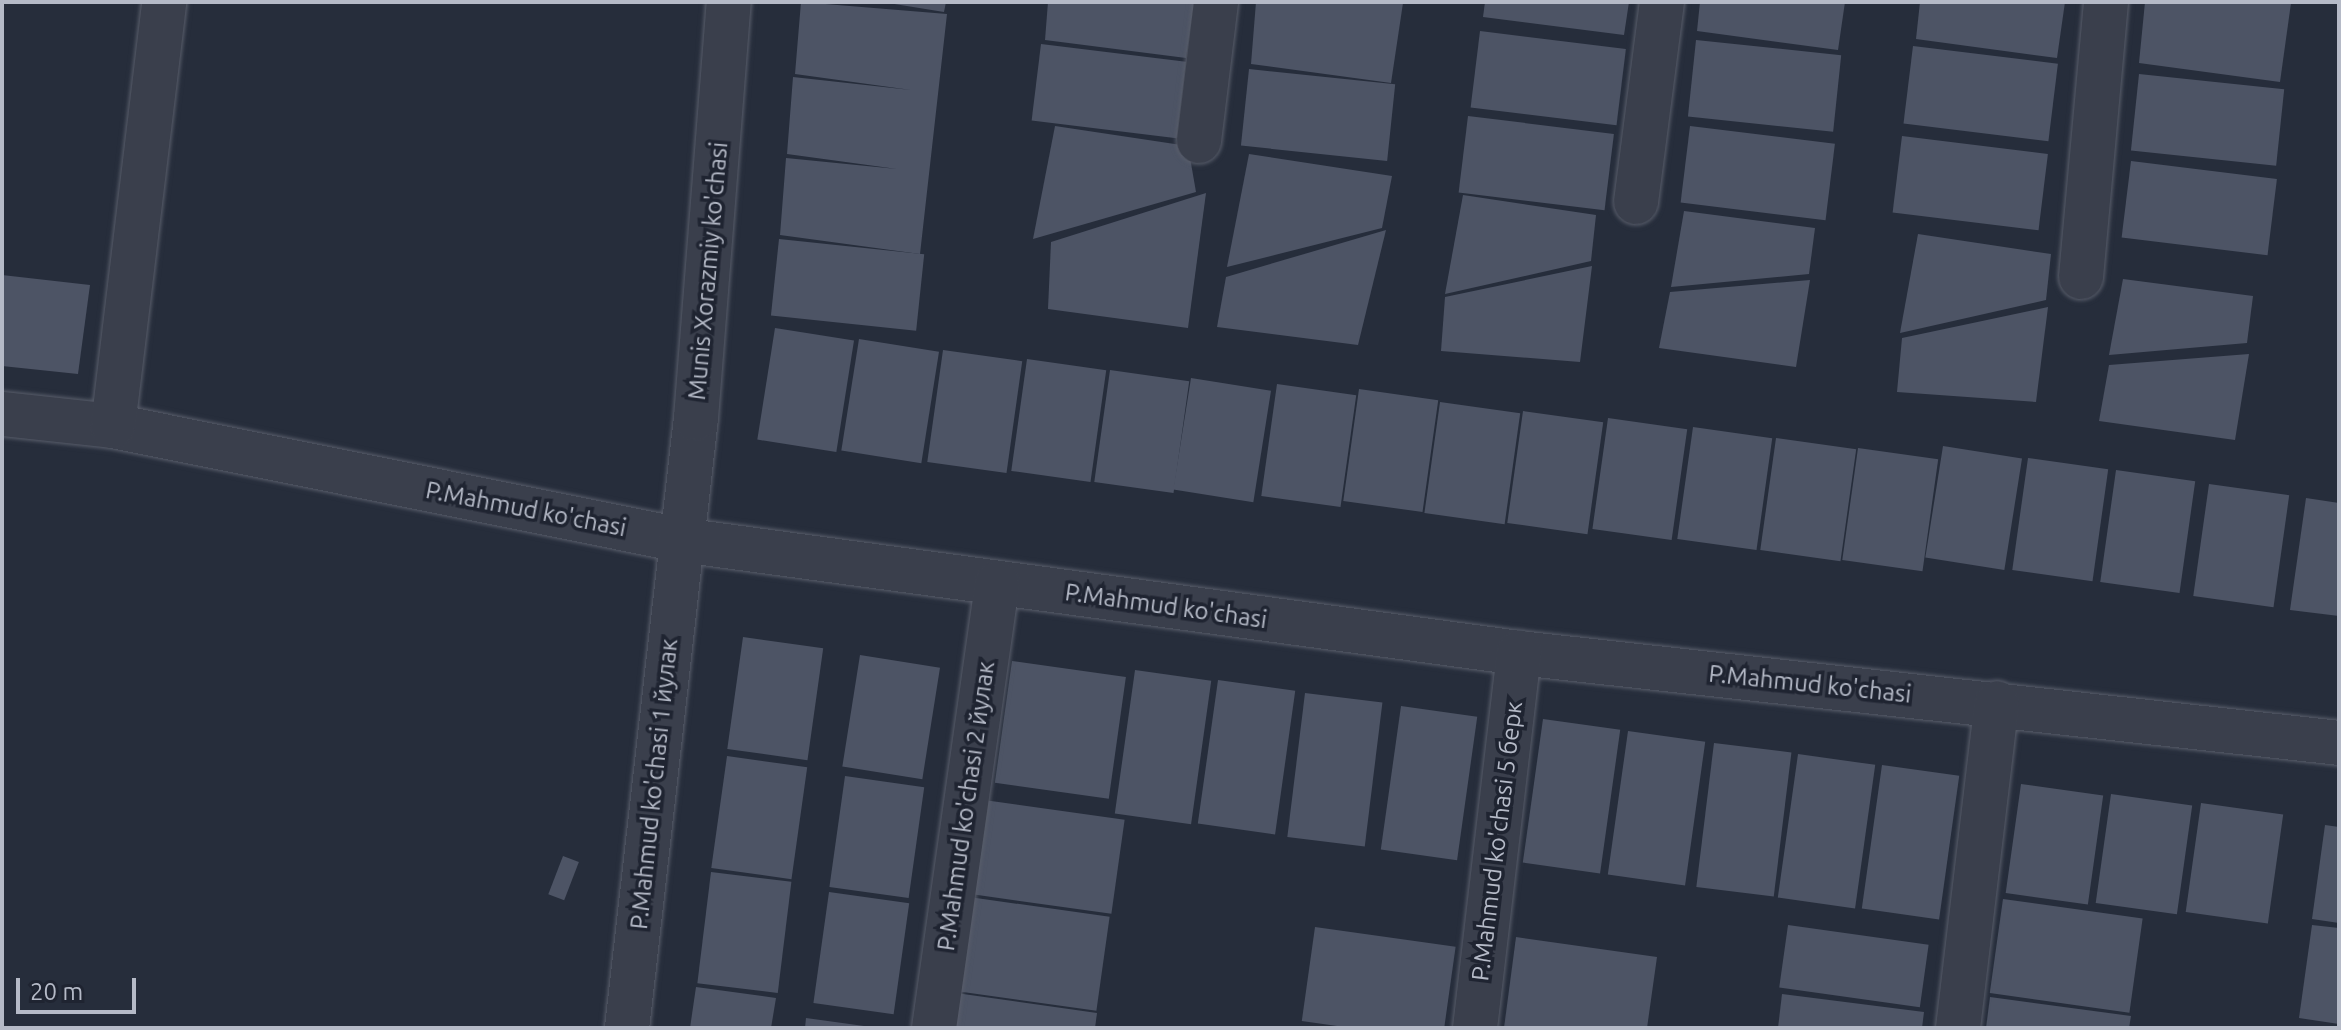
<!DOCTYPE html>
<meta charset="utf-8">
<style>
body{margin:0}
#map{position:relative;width:2341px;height:1030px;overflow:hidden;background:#262d3b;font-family:Ubuntu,sans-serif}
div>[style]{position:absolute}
.building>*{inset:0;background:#4d5465;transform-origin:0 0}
.roads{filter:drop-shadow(0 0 2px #585d6a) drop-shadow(0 0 2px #585d6a)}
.minor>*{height:44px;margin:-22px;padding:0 22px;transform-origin:22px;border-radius:22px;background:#3a3f4c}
span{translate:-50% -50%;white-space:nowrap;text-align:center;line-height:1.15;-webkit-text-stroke:7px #1f2431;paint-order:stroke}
.street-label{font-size:24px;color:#b5bac7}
.frame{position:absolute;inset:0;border:4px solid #b5bac7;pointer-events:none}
.scale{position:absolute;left:16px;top:978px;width:120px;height:36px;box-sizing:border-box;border:4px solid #b5bac7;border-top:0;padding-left:10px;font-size:24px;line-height:28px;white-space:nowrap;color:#b5bac7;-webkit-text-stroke:6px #1f2431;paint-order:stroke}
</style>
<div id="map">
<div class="building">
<div style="clip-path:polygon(801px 2px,947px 14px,920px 254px,780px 235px,786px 158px,897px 169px,787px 154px,793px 77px,911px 90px,795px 74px)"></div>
<div style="clip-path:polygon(882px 2px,946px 2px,944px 12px)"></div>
<div style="clip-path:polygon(1048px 2px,1194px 2px,1186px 58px,1045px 40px)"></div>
<div style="clip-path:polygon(1256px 2px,1403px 3px,1391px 83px,1251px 64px)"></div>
<div style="clip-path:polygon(1485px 2px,1629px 2px,1624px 35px,1483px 17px)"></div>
<div style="clip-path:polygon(1700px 2px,1845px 2px,1838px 50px,1697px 31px)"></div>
<div style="clip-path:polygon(1920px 2px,2065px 2px,2057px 58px,1916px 39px)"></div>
<div style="clip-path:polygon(2145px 2px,2291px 3px,2280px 82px,2139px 63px)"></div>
<div style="left:1480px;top:31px;width:147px;height:77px;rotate:7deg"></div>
<div style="left:1696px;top:40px;width:146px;height:77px;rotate:6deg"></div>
<div style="left:1041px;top:44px;width:146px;height:77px;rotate:7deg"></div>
<div style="left:1913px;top:46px;width:146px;height:78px;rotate:7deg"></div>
<div style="left:1249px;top:69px;width:147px;height:77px;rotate:6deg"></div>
<div style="left:2139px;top:74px;width:146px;height:77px;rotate:6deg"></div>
<div style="left:1468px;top:116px;width:147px;height:77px;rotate:7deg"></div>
<div style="clip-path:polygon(1055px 126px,1188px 146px,1196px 192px,1033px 239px)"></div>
<div style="left:1690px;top:126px;width:146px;height:77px;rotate:7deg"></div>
<div style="left:1902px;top:136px;width:147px;height:77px;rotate:7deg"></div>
<div style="clip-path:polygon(1249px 154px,1392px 176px,1382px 228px,1227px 267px)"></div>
<div style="left:2131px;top:161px;width:147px;height:77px;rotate:7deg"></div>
<div style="clip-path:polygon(1206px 193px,1188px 328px,1048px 309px,1051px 242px)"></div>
<div style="clip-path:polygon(1463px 195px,1596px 215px,1591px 261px,1445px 294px)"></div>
<div style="clip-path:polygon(1684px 211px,1815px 228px,1809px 274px,1671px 287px)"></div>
<div style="clip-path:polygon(1386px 230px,1358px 345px,1217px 327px,1226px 277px)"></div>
<div style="clip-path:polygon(1918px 234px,2051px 254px,2046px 300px,1900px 333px)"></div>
<div style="left:779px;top:239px;width:146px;height:77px;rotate:6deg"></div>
<div style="clip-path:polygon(1592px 266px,1580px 362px,1441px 351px,1445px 297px)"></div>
<div style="clip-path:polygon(2px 275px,90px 285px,78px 374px,2px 366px)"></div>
<div style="clip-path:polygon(2123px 279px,2253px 296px,2247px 343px,2109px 355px)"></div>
<div style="clip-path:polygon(1810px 280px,1796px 367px,1659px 348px,1670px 292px)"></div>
<div style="clip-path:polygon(2048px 307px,2036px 402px,1897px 392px,1902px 338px)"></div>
<div style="left:775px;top:328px;width:80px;height:113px;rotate:9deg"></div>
<div style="left:859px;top:339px;width:81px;height:113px;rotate:9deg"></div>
<div style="left:943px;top:350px;width:80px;height:113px;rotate:8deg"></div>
<div style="clip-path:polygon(2249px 354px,2235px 440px,2099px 421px,2109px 365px)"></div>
<div style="left:1027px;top:359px;width:80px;height:113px;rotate:8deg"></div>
<div style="left:1110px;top:370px;width:80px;height:113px;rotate:8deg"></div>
<div style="left:1191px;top:378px;width:81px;height:113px;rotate:9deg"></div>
<div style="left:1277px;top:384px;width:80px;height:113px;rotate:8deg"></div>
<div style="left:1359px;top:389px;width:80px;height:113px;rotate:8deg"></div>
<div style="left:1440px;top:402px;width:81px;height:112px;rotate:8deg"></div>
<div style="left:1523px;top:411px;width:81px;height:113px;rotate:8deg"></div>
<div style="left:1608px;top:418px;width:80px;height:112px;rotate:8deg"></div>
<div style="left:1693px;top:427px;width:80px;height:113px;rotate:8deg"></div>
<div style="left:1776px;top:438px;width:81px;height:113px;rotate:8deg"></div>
<div style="left:1943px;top:446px;width:80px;height:113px;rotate:9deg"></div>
<div style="left:1858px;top:448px;width:81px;height:113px;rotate:8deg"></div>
<div style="left:2028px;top:458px;width:81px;height:113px;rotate:8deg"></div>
<div style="left:2116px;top:470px;width:80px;height:113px;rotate:8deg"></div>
<div style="left:2209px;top:484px;width:81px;height:113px;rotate:8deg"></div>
<div style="clip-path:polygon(2306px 498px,2339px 503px,2339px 616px,2290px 610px)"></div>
<div style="left:743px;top:637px;width:81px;height:113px;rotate:8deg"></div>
<div style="left:860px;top:655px;width:81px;height:113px;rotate:9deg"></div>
<div style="left:1012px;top:661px;width:115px;height:123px;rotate:8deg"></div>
<div style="left:1135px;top:670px;width:77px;height:145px;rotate:8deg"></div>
<div style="left:1218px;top:680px;width:78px;height:145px;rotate:8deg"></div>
<div style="left:1305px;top:693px;width:78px;height:145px;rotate:7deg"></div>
<div style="left:1401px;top:706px;width:77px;height:145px;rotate:8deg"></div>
<div style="left:1543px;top:719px;width:78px;height:145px;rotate:8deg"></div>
<div style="left:1628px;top:731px;width:78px;height:145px;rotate:8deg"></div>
<div style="left:1714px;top:743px;width:78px;height:145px;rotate:7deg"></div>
<div style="left:1798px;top:754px;width:78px;height:145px;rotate:8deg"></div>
<div style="left:727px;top:756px;width:81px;height:113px;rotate:8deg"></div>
<div style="left:1882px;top:765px;width:78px;height:145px;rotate:8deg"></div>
<div style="left:845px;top:776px;width:80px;height:112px;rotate:8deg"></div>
<div style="left:2021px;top:784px;width:83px;height:110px;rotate:8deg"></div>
<div style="left:2111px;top:794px;width:82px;height:110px;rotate:8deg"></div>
<div style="left:984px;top:800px;width:142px;height:95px;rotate:8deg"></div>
<div style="left:2201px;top:803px;width:83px;height:110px;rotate:8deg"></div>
<div style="clip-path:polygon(2325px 825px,2339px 827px,2339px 923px,2312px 919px)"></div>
<div style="left:563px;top:856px;width:17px;height:41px;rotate:21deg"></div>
<div style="left:711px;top:872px;width:81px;height:112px;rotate:7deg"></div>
<div style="left:829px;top:892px;width:81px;height:112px;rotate:8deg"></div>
<div style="left:969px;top:897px;width:142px;height:95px;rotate:8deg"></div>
<div style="left:2003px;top:899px;width:141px;height:95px;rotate:8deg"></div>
<div style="left:1788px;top:925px;width:142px;height:63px;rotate:8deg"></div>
<div style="clip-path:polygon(2312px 925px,2339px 928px,2339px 1024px,2299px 1018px)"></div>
<div style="left:1315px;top:927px;width:142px;height:95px;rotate:8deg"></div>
<div style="clip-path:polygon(1516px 937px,1657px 957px,1647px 1028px,1504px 1028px)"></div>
<div style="clip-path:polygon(696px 987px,776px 998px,771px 1028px,690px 1028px)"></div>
<div style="clip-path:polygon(956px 993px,1097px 1013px,1095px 1028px,952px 1028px)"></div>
<div style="clip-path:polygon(1782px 994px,1924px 1012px,1922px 1028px,1778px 1028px)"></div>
<div style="clip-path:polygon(1990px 997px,2131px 1016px,2129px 1028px,1986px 1028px)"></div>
<div style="clip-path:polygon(806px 1018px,864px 1026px,864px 1028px,805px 1028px)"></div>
</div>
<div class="roads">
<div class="minor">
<div style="left:1199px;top:141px;width:140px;rotate:-83deg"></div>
<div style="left:1636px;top:202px;width:202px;rotate:-82.6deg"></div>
<div style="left:2081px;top:277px;width:276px;rotate:-84.8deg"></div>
<div style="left:2px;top:414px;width:112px;rotate:6.2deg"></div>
<div style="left:113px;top:426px;width:579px;rotate:11.35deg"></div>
<div style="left:681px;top:540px;width:846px;rotate:7.68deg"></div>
<div style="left:1519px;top:653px;width:825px;rotate:6.26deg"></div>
<div style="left:113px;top:426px;width:427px;rotate:-83.1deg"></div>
<div style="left:627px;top:1028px;width:614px;rotate:-83.55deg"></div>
<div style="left:696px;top:418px;width:417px;rotate:-85.5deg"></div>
<div style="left:934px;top:1028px;width:449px;rotate:-81.9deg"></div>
<div style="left:1475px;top:1028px;width:378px;rotate:-83.3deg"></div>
<div style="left:1958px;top:1028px;width:327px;rotate:-83.2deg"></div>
</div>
</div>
<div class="street-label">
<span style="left:708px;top:271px;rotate:-85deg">Munis Xorazmiy ko'chasi</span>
<span style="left:526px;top:509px;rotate:11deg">P.Mahmud ko'chasi</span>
<span style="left:1166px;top:606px;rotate:8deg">P.Mahmud ko'chasi</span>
<span style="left:1810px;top:684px;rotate:6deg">P.Mahmud ko'chasi</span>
<span style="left:654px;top:784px;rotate:-84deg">P.Mahmud ko'chasi 1 йулак</span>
<span style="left:966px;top:806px;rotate:-82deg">P.Mahmud ko'chasi 2 йулак</span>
<span style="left:1497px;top:841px;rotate:-83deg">P.Mahmud ko'chasi 5 берк</span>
</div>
<div class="frame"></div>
<div class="scale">20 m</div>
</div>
